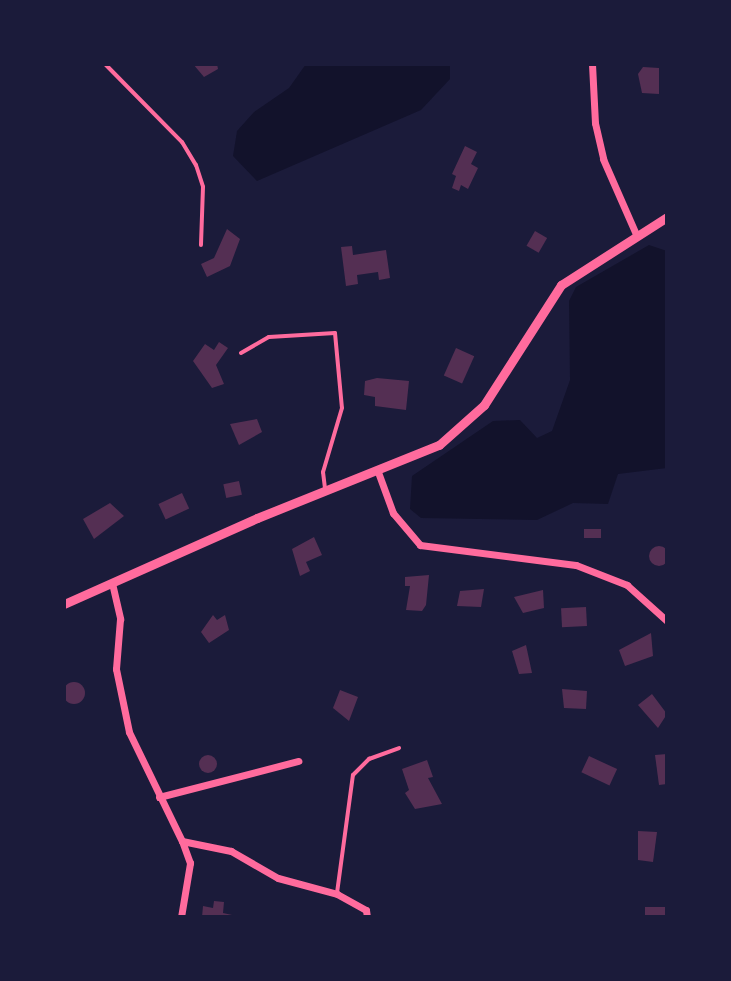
<!DOCTYPE html>
<style>
body{margin:0}
#map{position:relative;width:731px;height:981px;overflow:hidden;background:#1b1b3a;font-family:Commissioner,sans-serif}
div>[style]{position:absolute}
.water>*{inset:0;background:#12122b}
.building>*{inset:0;background:#542f53;transform-origin:0 0}
.round{border-radius:50%}
.service>*{height:4px;margin:-2px;padding:0 2px;transform-origin:2px;border-radius:2px;background:#ff6b9d}
.minor>*{height:7px;margin:-3.5px;padding:0 3.5px;transform-origin:3.5px;border-radius:3.5px;background:#ff6b9d}
.tertiary>*{height:9px;margin:-4.5px;padding:0 4.5px;transform-origin:4.5px;border-radius:4.5px;background:#ff6b9d}
span{translate:-50% -50%;white-space:nowrap;text-align:center;line-height:1.15;-webkit-text-stroke:7px #1b1b3a;paint-order:stroke}
.frame{position:absolute;inset:0;border:66px solid #1b1b3a;pointer-events:none}
</style>
<div id="map">
<div class="water">
<div style="clip-path:polygon(306px 64px,450px 64px,450px 79px,421px 110px,257px 181px,233px 156px,237px 131px,254px 112px,289px 88px)"></div>
<div style="clip-path:polygon(649px 245px,667px 251px,667px 468px,618px 474px,608px 504px,573px 503px,537px 520px,421px 518px,410px 509px,412px 476px,493px 421px,520px 420px,537px 438px,552px 431px,570px 380px,569px 301px,576px 287px)"></div>
</div>
<div class="building">
<div style="clip-path:polygon(193px 64px,217px 64px,218px 69px,204px 77px)"></div>
<div style="clip-path:polygon(643px 67px,659px 68px,659px 94px,642px 93px,638px 74px)"></div>
<div style="clip-path:polygon(465px 146px,477px 152px,471px 164px,478px 168px,468px 189px,461px 185px,459px 191px,452px 188px,456px 176px,452px 174px)"></div>
<div style="clip-path:polygon(227px 229px,240px 239px,230px 266px,207px 277px,201px 264px,214px 258px)"></div>
<div style="left:535px;top:231px;width:14px;height:17px;rotate:30deg"></div>
<div style="clip-path:polygon(352px 246px,353px 255px,386px 250px,390px 278px,379px 280px,378px 272px,357px 275px,358px 284px,346px 286px,341px 247px)"></div>
<div style="clip-path:polygon(219px 342px,228px 348px,216px 365px,224px 384px,212px 388px,193px 361px,205px 344px,214px 350px)"></div>
<div style="left:456px;top:348px;width:20px;height:30px;rotate:24deg"></div>
<div style="clip-path:polygon(377px 378px,409px 381px,406px 410px,375px 406px,375px 397px,364px 395px,365px 381px)"></div>
<div style="clip-path:polygon(257px 419px,262px 432px,239px 445px,230px 424px)"></div>
<div style="left:239px;top:481px;width:14px;height:16px;rotate:78deg"></div>
<div style="left:182px;top:493px;width:17px;height:26px;rotate:65deg"></div>
<div style="clip-path:polygon(110px 503px,124px 516px,94px 539px,83px 519px)"></div>
<div style="left:584px;top:529px;width:17px;height:9px"></div>
<div style="clip-path:polygon(314px 537px,322px 555px,306px 562px,310px 571px,300px 576px,292px 549px)"></div>
<div class="round" style="left:649px;top:546px;width:20px;height:20px"></div>
<div style="clip-path:polygon(429px 575px,426px 605px,422px 611px,406px 610px,410px 586px,405px 586px,405px 577px)"></div>
<div style="clip-path:polygon(484px 589px,481px 607px,457px 606px,460px 591px)"></div>
<div style="clip-path:polygon(543px 590px,544px 608px,523px 613px,514px 597px)"></div>
<div style="left:586px;top:607px;width:19px;height:25px;rotate:87deg"></div>
<div style="clip-path:polygon(213px 615px,217px 620px,225px 615px,229px 630px,209px 643px,201px 632px)"></div>
<div style="clip-path:polygon(651px 633px,653px 656px,625px 666px,619px 650px)"></div>
<div style="clip-path:polygon(526px 645px,532px 673px,519px 674px,512px 651px)"></div>
<div class="round" style="left:63px;top:682px;width:22px;height:22px"></div>
<div style="clip-path:polygon(562px 689px,587px 691px,586px 709px,564px 708px)"></div>
<div style="clip-path:polygon(340px 690px,358px 697px,349px 721px,333px 708px)"></div>
<div style="clip-path:polygon(652px 694px,667px 714px,658px 728px,638px 705px)"></div>
<div style="clip-path:polygon(667px 754px,667px 784px,659px 785px,655px 755px)"></div>
<div class="round" style="left:199px;top:755px;width:18px;height:18px"></div>
<div style="left:589px;top:756px;width:31px;height:18px;rotate:25deg"></div>
<div style="clip-path:polygon(427px 760px,433px 777px,428px 778px,442px 804px,415px 809px,405px 793px,409px 790px,402px 769px)"></div>
<div style="clip-path:polygon(638px 831px,657px 832px,653px 862px,638px 860px)"></div>
<div style="clip-path:polygon(214px 901px,224px 902px,223px 913px,241px 917px,202px 917px,203px 906px,213px 908px)"></div>
<div style="left:667px;top:907px;width:10px;height:22px;rotate:90deg"></div>
</div>
<div class="service">
<div style="left:105px;top:64px;width:110px;rotate:45.4deg"></div>
<div style="left:182px;top:142px;width:27px;rotate:59deg"></div>
<div style="left:196px;top:165px;width:23px;rotate:72deg"></div>
<div style="left:203px;top:187px;width:58px;rotate:92deg"></div>
<div style="left:241px;top:353px;width:32px;rotate:-30deg"></div>
<div style="left:269px;top:337px;width:66px;rotate:-3.5deg"></div>
<div style="left:335px;top:333px;width:75px;rotate:84.7deg"></div>
<div style="left:342px;top:408px;width:67px;rotate:106.5deg"></div>
<div style="left:323px;top:472px;width:17px;rotate:83deg"></div>
<div style="left:337px;top:893px;width:119px;rotate:-82.3deg"></div>
<div style="left:353px;top:775px;width:23px;rotate:-45deg"></div>
<div style="left:369px;top:759px;width:32px;rotate:-20deg"></div>
</div>
<div class="minor">
<div style="left:592px;top:64px;width:59px;rotate:87.1deg"></div>
<div style="left:595px;top:123px;width:37px;rotate:77deg"></div>
<div style="left:603px;top:159px;width:82px;rotate:66.3deg"></div>
<div style="left:378px;top:472px;width:44px;rotate:69.9deg"></div>
<div style="left:393px;top:513px;width:42px;rotate:49.8deg"></div>
<div style="left:420px;top:545px;width:157px;rotate:7.3deg"></div>
<div style="left:576px;top:565px;width:55px;rotate:21.4deg"></div>
<div style="left:627px;top:585px;width:54px;rotate:42deg"></div>
<div style="left:112px;top:583px;width:37px;rotate:77deg"></div>
<div style="left:120px;top:619px;width:50px;rotate:94.6deg"></div>
<div style="left:116px;top:669px;width:64px;rotate:78.3deg"></div>
<div style="left:129px;top:732px;width:121px;rotate:64.1deg"></div>
<div style="left:182px;top:841px;width:50px;rotate:11.5deg"></div>
<div style="left:231px;top:851px;width:54px;rotate:29.9deg"></div>
<div style="left:278px;top:878px;width:61px;rotate:15.2deg"></div>
<div style="left:337px;top:894px;width:33px;rotate:29deg"></div>
<div style="left:366px;top:910px;width:7px;rotate:82deg"></div>
<div style="left:159px;top:797px;width:144px;rotate:-14.5deg"></div>
<div style="left:181px;top:917px;width:55px;rotate:-80.5deg"></div>
<div style="left:190px;top:863px;width:23px;rotate:-110deg"></div>
</div>
<div class="tertiary">
<div style="left:64px;top:604px;width:211px;rotate:-24deg"></div>
<div style="left:257px;top:518px;width:196px;rotate:-21.9deg"></div>
<div style="left:439px;top:445px;width:60px;rotate:-41.6deg"></div>
<div style="left:484px;top:405px;width:143px;rotate:-57.3deg"></div>
<div style="left:561px;top:285px;width:126px;rotate:-32.7deg"></div>
</div>
<div class="frame"></div>
</div>
